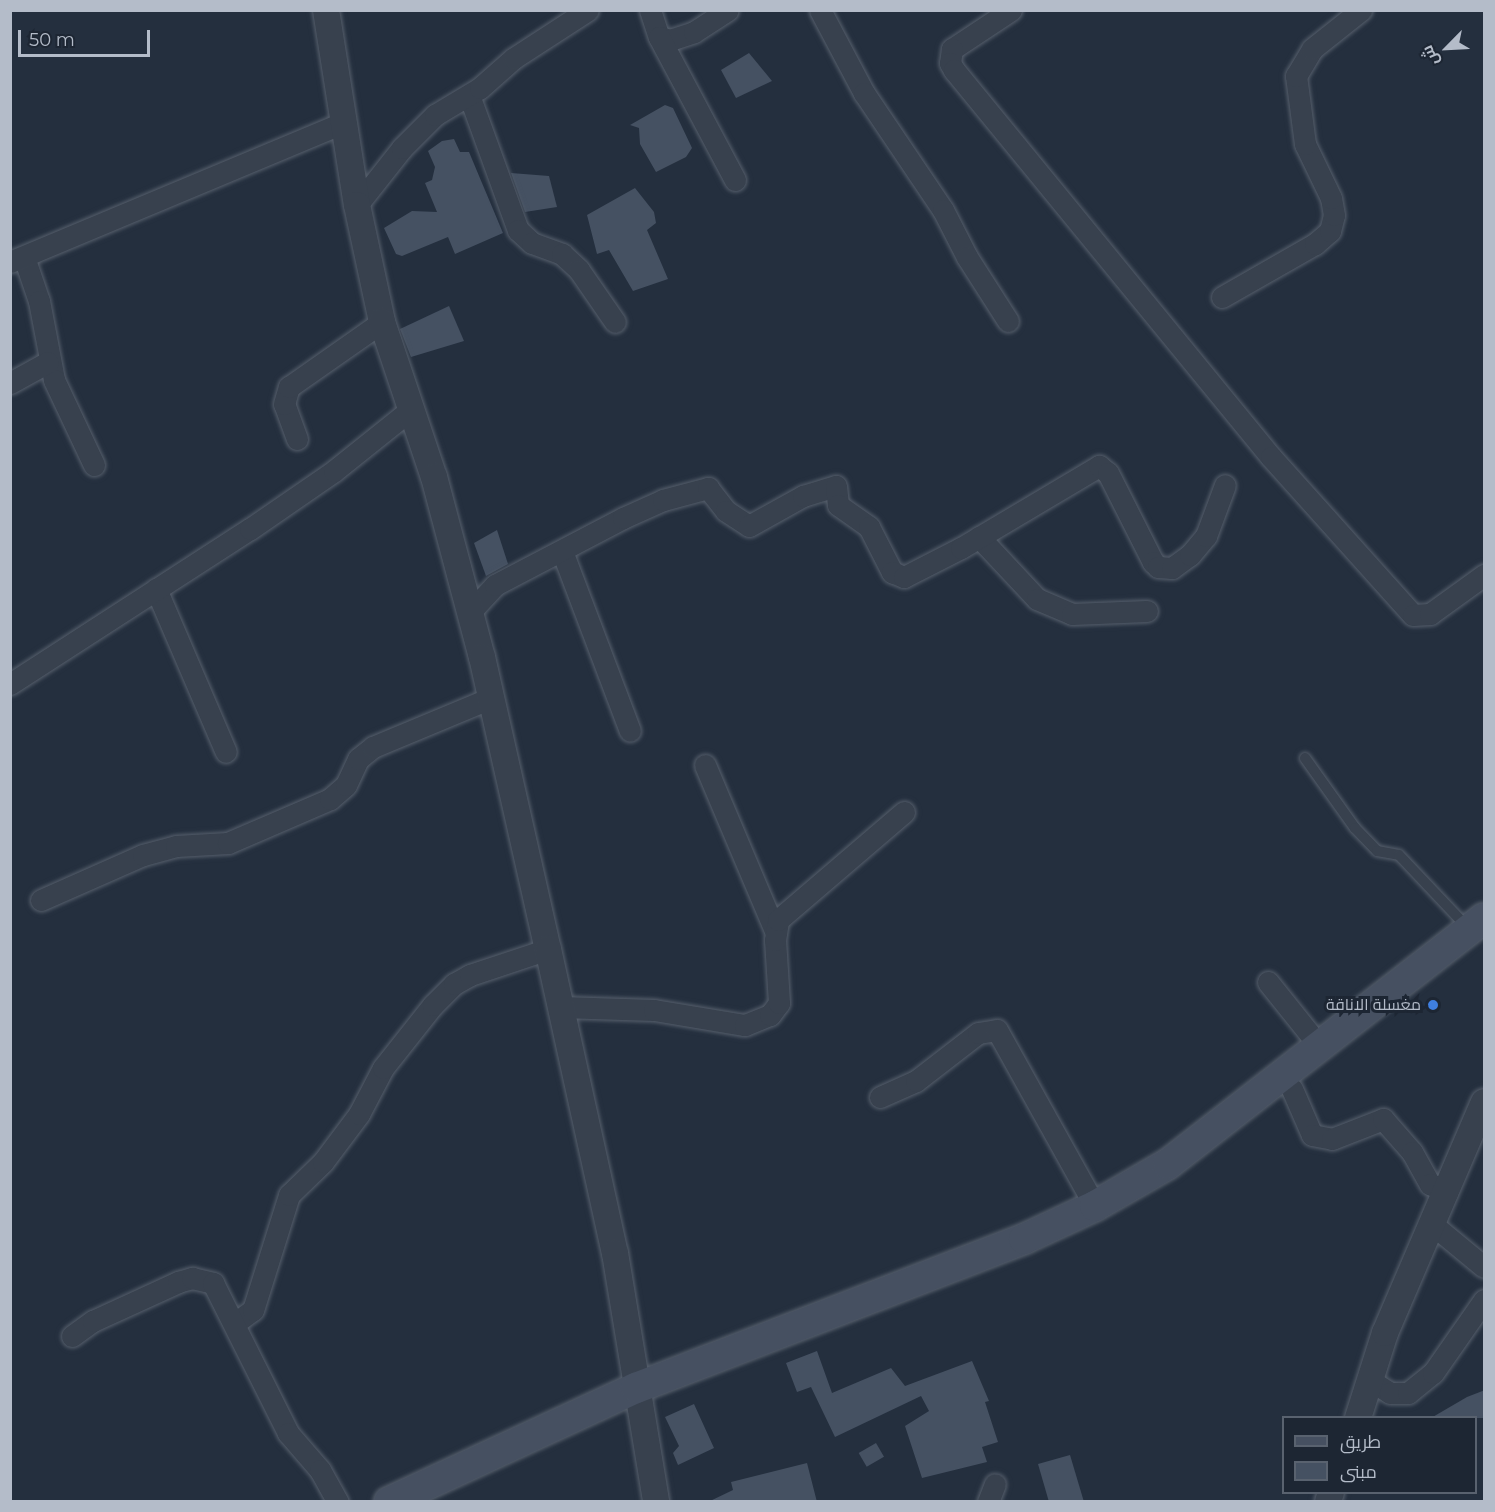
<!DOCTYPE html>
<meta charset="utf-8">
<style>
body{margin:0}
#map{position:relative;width:1495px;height:1512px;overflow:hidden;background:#242f3e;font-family:Montserrat,Cairo,sans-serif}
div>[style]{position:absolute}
.building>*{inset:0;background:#455162;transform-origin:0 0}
.roads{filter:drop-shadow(0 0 2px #565f6c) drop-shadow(0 0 2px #565f6c)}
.service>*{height:10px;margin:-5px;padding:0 5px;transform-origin:5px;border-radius:5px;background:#38414e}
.minor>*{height:21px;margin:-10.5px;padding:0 10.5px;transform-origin:10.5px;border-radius:10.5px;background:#38414e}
.tertiary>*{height:26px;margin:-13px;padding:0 13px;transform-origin:13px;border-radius:13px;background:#38414e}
.secondary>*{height:30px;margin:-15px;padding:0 15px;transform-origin:15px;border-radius:15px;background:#465061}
.dots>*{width:16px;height:16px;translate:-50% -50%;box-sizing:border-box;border:3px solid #1d2633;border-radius:50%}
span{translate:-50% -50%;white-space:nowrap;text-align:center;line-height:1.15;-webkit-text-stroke:6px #1d2633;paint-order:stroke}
.poi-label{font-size:16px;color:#b4bcc9}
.right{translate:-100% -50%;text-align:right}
.frame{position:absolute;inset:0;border:12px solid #b4bcc9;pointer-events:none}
.legend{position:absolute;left:1282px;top:1416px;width:195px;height:78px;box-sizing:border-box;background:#1d2633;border:2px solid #59626f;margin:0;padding:8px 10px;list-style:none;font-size:18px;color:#b4bcc9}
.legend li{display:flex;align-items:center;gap:12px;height:30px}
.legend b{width:30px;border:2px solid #59626f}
.north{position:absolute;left:1417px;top:18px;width:60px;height:60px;-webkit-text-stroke:4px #1d2633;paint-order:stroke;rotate:246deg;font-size:16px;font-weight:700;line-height:24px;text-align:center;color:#b4bcc9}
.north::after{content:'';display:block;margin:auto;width:21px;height:27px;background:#b4bcc9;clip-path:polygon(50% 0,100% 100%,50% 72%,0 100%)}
.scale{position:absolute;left:18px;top:30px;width:132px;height:27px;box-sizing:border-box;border:3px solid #b4bcc9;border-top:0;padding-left:8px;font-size:18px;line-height:21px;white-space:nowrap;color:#b4bcc9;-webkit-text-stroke:4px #1d2633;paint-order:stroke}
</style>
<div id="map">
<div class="building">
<div style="clip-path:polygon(749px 53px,772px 81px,736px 98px,721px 70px)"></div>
<div style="clip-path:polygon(665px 105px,673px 108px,692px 148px,686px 157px,656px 172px,640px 144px,639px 128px,630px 125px)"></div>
<div style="clip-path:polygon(454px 139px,460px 152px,469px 152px,503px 233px,455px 254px,448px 237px,402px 256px,396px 254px,384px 228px,412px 211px,437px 212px,425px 183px,432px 180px,435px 167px,428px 151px,442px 141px)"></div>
<div style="clip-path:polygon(511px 173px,549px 176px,557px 207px,525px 212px)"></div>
<div style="clip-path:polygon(635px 188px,654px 212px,656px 223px,647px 230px,668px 279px,633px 291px,609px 250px,597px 254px,587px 215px)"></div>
<div style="clip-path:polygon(449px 306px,464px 341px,411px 357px,400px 329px)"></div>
<div style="clip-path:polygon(497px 530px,508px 564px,486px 576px,474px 543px)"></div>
<div style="clip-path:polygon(817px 1351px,832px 1393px,891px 1368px,905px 1386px,972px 1361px,989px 1401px,985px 1402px,998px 1442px,982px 1447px,987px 1462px,922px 1478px,905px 1426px,929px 1411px,921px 1396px,835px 1437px,811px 1387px,797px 1392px,786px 1363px)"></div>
<div style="clip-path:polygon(1485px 1390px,1485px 1418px,1431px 1418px,1467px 1397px)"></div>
<div style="clip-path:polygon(694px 1404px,714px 1448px,678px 1465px,673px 1453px,679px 1446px,665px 1417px)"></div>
<div style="left:876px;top:1443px;width:16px;height:20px;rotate:60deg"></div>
<div style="clip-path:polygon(1070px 1455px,1084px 1502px,1049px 1502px,1038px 1464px)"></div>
<div style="clip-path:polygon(807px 1463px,817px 1502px,708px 1502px,733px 1490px,731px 1482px)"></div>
</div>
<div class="roads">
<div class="service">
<div style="left:1305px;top:758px;width:86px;rotate:54.5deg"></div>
<div style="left:1355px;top:828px;width:32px;rotate:46deg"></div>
<div style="left:1377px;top:851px;width:22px;rotate:10deg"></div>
<div style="left:1399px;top:855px;width:102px;rotate:46.6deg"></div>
</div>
<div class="minor">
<div style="left:650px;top:10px;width:28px;rotate:72deg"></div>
<div style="left:659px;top:37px;width:11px;rotate:15deg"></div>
<div style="left:670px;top:40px;width:25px;rotate:-18deg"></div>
<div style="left:694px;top:32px;width:40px;rotate:-32.9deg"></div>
<div style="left:820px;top:10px;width:94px;rotate:62.1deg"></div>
<div style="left:864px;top:93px;width:141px;rotate:56deg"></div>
<div style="left:943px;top:210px;width:53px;rotate:62.9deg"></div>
<div style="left:967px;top:257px;width:76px;rotate:57.4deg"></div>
<div style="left:1011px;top:10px;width:71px;rotate:146.5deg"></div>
<div style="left:952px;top:49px;width:14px;rotate:98deg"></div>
<div style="left:950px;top:63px;width:8px;rotate:60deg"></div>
<div style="left:954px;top:70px;width:500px;rotate:50.68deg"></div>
<div style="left:1271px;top:457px;width:212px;rotate:48.1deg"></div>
<div style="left:1413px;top:615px;width:17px;rotate:-3deg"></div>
<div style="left:1430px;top:614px;width:67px;rotate:-35.8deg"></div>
<div style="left:659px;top:37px;width:162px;rotate:62deg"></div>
<div style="left:469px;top:95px;width:144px;rotate:70.1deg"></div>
<div style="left:518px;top:230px;width:19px;rotate:43deg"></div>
<div style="left:532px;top:243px;width:32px;rotate:20deg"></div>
<div style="left:562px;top:254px;width:23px;rotate:43deg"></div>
<div style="left:579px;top:270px;width:63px;rotate:55.3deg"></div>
<div style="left:357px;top:205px;width:73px;rotate:-51.7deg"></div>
<div style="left:402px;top:148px;width:47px;rotate:-45deg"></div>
<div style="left:435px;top:115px;width:52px;rotate:-31deg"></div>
<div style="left:480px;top:88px;width:45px;rotate:-41.4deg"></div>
<div style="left:514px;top:58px;width:88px;rotate:-33deg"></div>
<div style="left:24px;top:257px;width:46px;rotate:71.2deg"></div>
<div style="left:39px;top:301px;width:80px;rotate:79.2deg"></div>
<div style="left:54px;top:380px;width:94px;rotate:64.8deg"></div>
<div style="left:10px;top:262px;width:362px;rotate:-22.7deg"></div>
<div style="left:1222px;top:297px;width:107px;rotate:-29.7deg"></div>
<div style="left:1315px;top:244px;width:20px;rotate:-41deg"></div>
<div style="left:1330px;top:231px;width:16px;rotate:-76deg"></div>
<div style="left:1334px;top:215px;width:17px;rotate:-100deg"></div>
<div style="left:1331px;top:198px;width:60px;rotate:-115.7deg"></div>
<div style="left:1305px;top:144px;width:69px;rotate:-97.5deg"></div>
<div style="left:1296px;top:76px;width:31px;rotate:-59deg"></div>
<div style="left:1312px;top:49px;width:63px;rotate:-38.5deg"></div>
<div style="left:10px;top:383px;width:43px;rotate:-28.9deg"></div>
<div style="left:297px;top:439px;width:37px;rotate:-110deg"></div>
<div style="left:284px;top:404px;width:18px;rotate:-74deg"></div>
<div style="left:289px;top:387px;width:113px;rotate:-35deg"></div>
<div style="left:979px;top:537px;width:85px;rotate:46.9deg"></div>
<div style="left:1037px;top:599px;width:38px;rotate:23deg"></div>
<div style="left:1072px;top:614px;width:75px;rotate:-2.3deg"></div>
<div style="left:562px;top:551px;width:192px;rotate:69.3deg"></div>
<div style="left:156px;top:589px;width:177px;rotate:66.8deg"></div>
<div style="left:470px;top:612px;width:37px;rotate:-47deg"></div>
<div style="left:495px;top:585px;width:144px;rotate:-27.6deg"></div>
<div style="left:623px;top:518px;width:44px;rotate:-24.2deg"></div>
<div style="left:663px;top:500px;width:47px;rotate:-14.9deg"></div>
<div style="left:708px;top:488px;width:29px;rotate:52deg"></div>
<div style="left:726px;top:511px;width:27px;rotate:33deg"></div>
<div style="left:749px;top:526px;width:62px;rotate:-29.1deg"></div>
<div style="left:803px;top:496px;width:34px;rotate:-17deg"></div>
<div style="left:836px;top:486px;width:19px;rotate:84deg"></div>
<div style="left:838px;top:505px;width:38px;rotate:35deg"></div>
<div style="left:869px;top:527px;width:51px;rotate:62.9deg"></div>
<div style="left:892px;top:572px;width:13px;rotate:23deg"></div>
<div style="left:904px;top:577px;width:64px;rotate:-27deg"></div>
<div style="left:961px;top:548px;width:161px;rotate:-30.7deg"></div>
<div style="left:1099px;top:466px;width:11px;rotate:38deg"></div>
<div style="left:1108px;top:473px;width:100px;rotate:63.2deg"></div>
<div style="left:1153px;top:562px;width:7px;rotate:45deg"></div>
<div style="left:1158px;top:567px;width:14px;rotate:4deg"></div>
<div style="left:1172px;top:568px;width:22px;rotate:-36deg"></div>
<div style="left:1190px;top:555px;width:25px;rotate:-50deg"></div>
<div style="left:1206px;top:536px;width:54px;rotate:-69.6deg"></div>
<div style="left:10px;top:684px;width:286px;rotate:-32.9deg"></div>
<div style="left:250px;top:529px;width:102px;rotate:-34.6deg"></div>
<div style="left:334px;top:471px;width:96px;rotate:-38.7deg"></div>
<div style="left:705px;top:765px;width:180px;rotate:67.1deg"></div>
<div style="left:41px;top:900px;width:111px;rotate:-23.8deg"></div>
<div style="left:143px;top:855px;width:34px;rotate:-15deg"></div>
<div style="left:176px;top:846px;width:52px;rotate:-3.3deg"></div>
<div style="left:228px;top:843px;width:111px;rotate:-23.3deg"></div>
<div style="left:330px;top:799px;width:21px;rotate:-41deg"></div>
<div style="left:346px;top:785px;width:29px;rotate:-65deg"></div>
<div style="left:358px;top:759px;width:19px;rotate:-39deg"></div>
<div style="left:373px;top:747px;width:128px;rotate:-22.6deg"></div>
<div style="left:1268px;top:982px;width:83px;rotate:51.3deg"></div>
<div style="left:561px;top:1007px;width:93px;rotate:1.8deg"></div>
<div style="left:654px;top:1010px;width:92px;rotate:9.4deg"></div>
<div style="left:745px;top:1025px;width:27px;rotate:-22deg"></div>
<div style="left:770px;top:1015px;width:15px;rotate:-53deg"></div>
<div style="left:779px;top:1003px;width:63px;rotate:-93.6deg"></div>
<div style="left:775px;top:940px;width:20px;rotate:-81deg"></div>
<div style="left:778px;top:920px;width:166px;rotate:-40.6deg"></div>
<div style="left:1292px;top:1089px;width:50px;rotate:66.5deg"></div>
<div style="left:1312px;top:1135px;width:20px;rotate:11deg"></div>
<div style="left:1332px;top:1139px;width:55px;rotate:-21.4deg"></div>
<div style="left:1383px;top:1119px;width:44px;rotate:48.7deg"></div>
<div style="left:1412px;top:1152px;width:37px;rotate:61deg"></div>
<div style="left:1430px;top:1184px;width:19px;rotate:25deg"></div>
<div style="left:880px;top:1097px;width:39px;rotate:-24deg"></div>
<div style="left:916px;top:1081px;width:78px;rotate:-37.7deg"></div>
<div style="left:978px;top:1033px;width:19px;rotate:-9deg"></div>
<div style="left:997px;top:1030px;width:201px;rotate:60.9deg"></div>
<div style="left:1432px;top:1224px;width:67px;rotate:39.6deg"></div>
<div style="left:235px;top:1323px;width:22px;rotate:-36deg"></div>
<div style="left:253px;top:1310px;width:121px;rotate:-72.6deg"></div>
<div style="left:289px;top:1195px;width:47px;rotate:-44.1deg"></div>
<div style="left:323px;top:1162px;width:60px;rotate:-53.1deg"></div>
<div style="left:359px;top:1114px;width:52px;rotate:-62.4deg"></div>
<div style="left:383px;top:1068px;width:80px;rotate:-51.6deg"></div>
<div style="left:433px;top:1005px;width:30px;rotate:-45deg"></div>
<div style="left:454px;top:984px;width:18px;rotate:-29deg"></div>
<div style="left:470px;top:975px;width:82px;rotate:-18.4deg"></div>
<div style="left:72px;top:1336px;width:26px;rotate:-36deg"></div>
<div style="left:93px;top:1321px;width:94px;rotate:-24.6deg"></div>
<div style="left:178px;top:1282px;width:15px;rotate:-16deg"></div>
<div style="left:192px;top:1278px;width:22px;rotate:13deg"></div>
<div style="left:213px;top:1283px;width:168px;rotate:63.4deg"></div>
<div style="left:288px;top:1433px;width:49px;rotate:49.1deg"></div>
<div style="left:320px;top:1470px;width:37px;rotate:61deg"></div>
<div style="left:1371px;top:1381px;width:22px;rotate:32deg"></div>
<div style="left:1390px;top:1393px;width:18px"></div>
<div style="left:1408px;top:1393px;width:32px;rotate:-39deg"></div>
<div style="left:1433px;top:1373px;width:89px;rotate:-55.1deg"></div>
<div style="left:988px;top:1502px;width:19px;rotate:-69deg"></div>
</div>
<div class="tertiary">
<div style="left:326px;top:10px;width:197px;rotate:81deg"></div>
<div style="left:357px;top:205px;width:120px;rotate:77.9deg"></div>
<div style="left:382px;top:322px;width:163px;rotate:71.5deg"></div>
<div style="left:434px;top:477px;width:186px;rotate:75.1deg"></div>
<div style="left:482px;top:657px;width:299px;rotate:77.3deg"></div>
<div style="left:548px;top:949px;width:311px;rotate:77.6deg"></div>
<div style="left:615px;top:1253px;width:252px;rotate:80.6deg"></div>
<div style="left:1358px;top:1418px;width:89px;rotate:-72.4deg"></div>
<div style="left:1385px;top:1333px;width:251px;rotate:-66.8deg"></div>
<div style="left:1328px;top:1502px;width:10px;rotate:-73deg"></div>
</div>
<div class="secondary">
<div style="left:389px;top:1502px;width:272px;rotate:-24.8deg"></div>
<div style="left:636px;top:1388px;width:416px;rotate:-21deg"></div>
<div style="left:1024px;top:1239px;width:78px;rotate:-24.9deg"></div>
<div style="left:1095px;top:1206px;width:84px;rotate:-29.9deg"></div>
<div style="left:1168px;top:1164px;width:400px;rotate:-37.9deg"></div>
</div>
</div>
<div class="dots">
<div style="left:1433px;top:1005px;background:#3f7fe0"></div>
</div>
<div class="poi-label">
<span class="right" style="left:1421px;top:1005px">مغسلة الاناقة</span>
</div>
<div class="frame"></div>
<ul class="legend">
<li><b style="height:8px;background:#465061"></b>طريق</li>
<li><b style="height:16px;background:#455162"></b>مبنى</li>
</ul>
<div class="north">ش</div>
<div class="scale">50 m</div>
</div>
